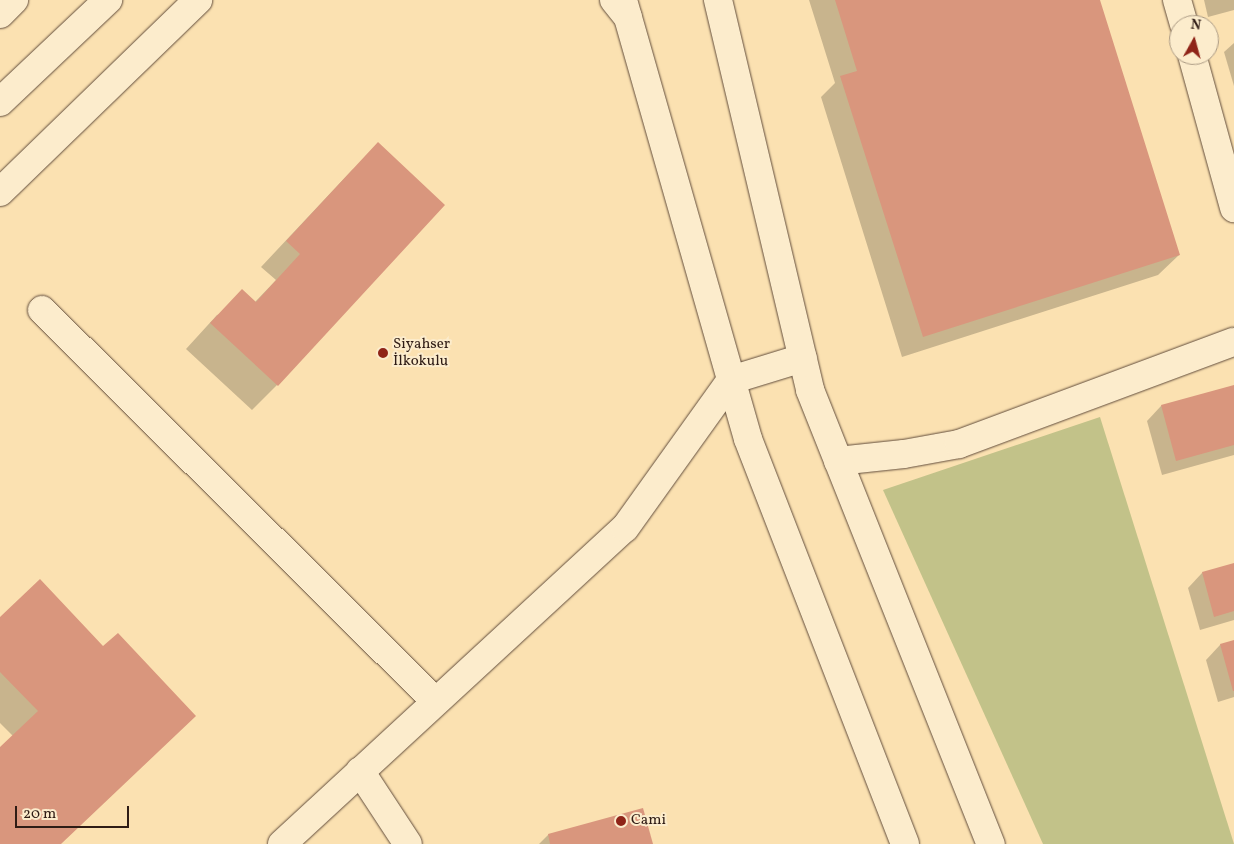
<!DOCTYPE html>
<meta charset="utf-8">
<style>
body{margin:0}
#map{position:relative;width:1234px;height:844px;overflow:hidden;background:#fbe1b1;font-family:Vollkorn,serif}
div>[style]{position:absolute}
.green>*{inset:0;background:#c2c289}
.shadow>*{inset:0;background:#0003}
.building>*{inset:0;background:#d9967d}
.roads{filter:drop-shadow(0 0 1px #624d3c) drop-shadow(0 0 1px #624d3c)}
.minor>*{height:28px;margin:-14px;padding:0 14px;transform-origin:14px;border-radius:14px;background:#fceccc}
.tertiary>*{height:28px;margin:-14px;padding:0 14px;transform-origin:14px;border-radius:14px;background:#fceccc}
.secondary>*{height:28px;margin:-14px;padding:0 14px;transform-origin:14px;border-radius:14px;background:#fceccc}
.dots>*{width:14px;height:14px;translate:-50% -50%;box-sizing:border-box;border:2px solid #fceccc;border-radius:50%}
span{translate:-50% -50%;white-space:nowrap;text-align:center;line-height:1.15;-webkit-text-stroke:4px #fceccc;paint-order:stroke}
.poi-label{font-size:15px;color:#2f1c15}
.left{translate:0 -50%;text-align:left}
.north{position:absolute;left:1169px;top:15px;width:50px;height:50px;box-sizing:border-box;background:#fceccc;border:1px solid #aa9983;border-radius:50%;rotate:7deg;font-size:14px;font-weight:700;line-height:20px;text-align:center;color:#2f1c15}
.north::after{content:'';display:block;margin:auto;width:18px;height:22px;background:#8f2418;clip-path:polygon(50% 0,100% 100%,50% 72%,0 100%)}
.scale{position:absolute;left:15px;top:806px;width:114px;height:22px;box-sizing:border-box;border:2px solid #2f1c15;border-top:0;padding-left:6px;font-size:15px;line-height:18px;white-space:nowrap;color:#2f1c15;-webkit-text-stroke:4px #fceccc;paint-order:stroke}
</style>
<div id="map">
<div class="green">
<div style="clip-path:polygon(1100px 417px,1234px 844px,1043px 844px,883px 490px)"></div>
</div>
<div class="shadow">
<div style="clip-path:polygon(809px 0,1099px 0,1179px 255px,1158px 275px,902px 357px,821px 97px,835px 83px)"></div>
<div style="clip-path:polygon(1204px 0,1234px 0,1234px 10px,1208px 17px)"></div>
<div style="clip-path:polygon(1234px 43px,1234px 86px,1224px 52px)"></div>
<div style="clip-path:polygon(353px 169px,277px 385px,252px 410px,186px 349px,217px 315px,255px 302px,276px 280px,261px 267px)"></div>
<div style="clip-path:polygon(1234px 386px,1234px 455px,1162px 475px,1147px 421px,1161px 406px)"></div>
<div style="clip-path:polygon(1234px 564px,1234px 620px,1200px 630px,1188px 588px,1202px 573px)"></div>
<div style="clip-path:polygon(0 619px,103px 648px,195px 716px,60px 844px,0 844px,0 748px,13px 736px,0 723px)"></div>
<div style="clip-path:polygon(1234px 641px,1234px 697px,1218px 702px,1206px 660px,1220px 645px)"></div>
<div style="clip-path:polygon(548px 835px,652px 844px,539px 844px)"></div>
</div>
<div class="building">
<div style="clip-path:polygon(835px 0,1100px 0,1180px 255px,923px 337px,840px 76px,857px 71px)"></div>
<div style="clip-path:polygon(378px 142px,445px 205px,278px 386px,210px 323px,242px 289px,256px 302px,300px 254px,286px 241px)"></div>
<div style="clip-path:polygon(1234px 385px,1234px 445px,1176px 461px,1161px 405px)"></div>
<div style="clip-path:polygon(1234px 563px,1234px 611px,1214px 617px,1202px 572px)"></div>
<div style="clip-path:polygon(40px 579px,103px 646px,118px 633px,196px 716px,61px 844px,0 844px,0 747px,38px 711px,0 672px,0 617px)"></div>
<div style="clip-path:polygon(1234px 640px,1234px 691px,1233px 691px,1220px 644px)"></div>
<div style="clip-path:polygon(643px 808px,653px 844px,550px 844px,548px 834px)"></div>
</div>
<div class="roads">
<div class="minor">
<div style="left:1177px;top:0;width:26px;rotate:74deg"></div>
<div style="left:0;top:14px;width:20px;rotate:-45deg"></div>
<div style="left:1192px;top:55px;width:159px;rotate:74.6deg"></div>
<div style="left:42px;top:310px;width:554px;rotate:44.85deg"></div>
<div style="left:838px;top:461px;width:66px;rotate:-6.1deg"></div>
<div style="left:904px;top:454px;width:56px;rotate:-10.3deg"></div>
<div style="left:959px;top:444px;width:293px;rotate:-20.4deg"></div>
<div style="left:360px;top:771px;width:87px;rotate:56.7deg"></div>
<div style="left:282px;top:844px;width:466px;rotate:-42.7deg"></div>
<div style="left:625px;top:528px;width:182px;rotate:-54.4deg"></div>
<div style="left:731px;top:380px;width:75px;rotate:-17deg"></div>
</div>
<div class="tertiary">
<div style="left:623px;top:0;width:456px;rotate:74.1deg"></div>
<div style="left:748px;top:439px;width:434px;rotate:68.8deg"></div>
<div style="left:718px;top:0;width:401px;rotate:76.7deg"></div>
<div style="left:810px;top:390px;width:489px;rotate:68.3deg"></div>
</div>
<div class="secondary">
<div style="left:614px;top:0;width:22px;rotate:51deg"></div>
<div style="left:0;top:102px;width:149px;rotate:-43.4deg"></div>
<div style="left:0;top:192px;width:276px;rotate:-44.1deg"></div>
</div>
</div>
<div class="dots">
<div style="left:383px;top:353px;background:#8f2418"></div>
<div style="left:621px;top:821px;background:#8f2418"></div>
</div>
<div class="poi-label">
<span class="left" style="left:393px;top:353px">Siyahser<br>İlkokulu</span>
<span class="left" style="left:631px;top:821px">Cami</span>
</div>
<div class="north">N</div>
<div class="scale">20 m</div>
</div>
